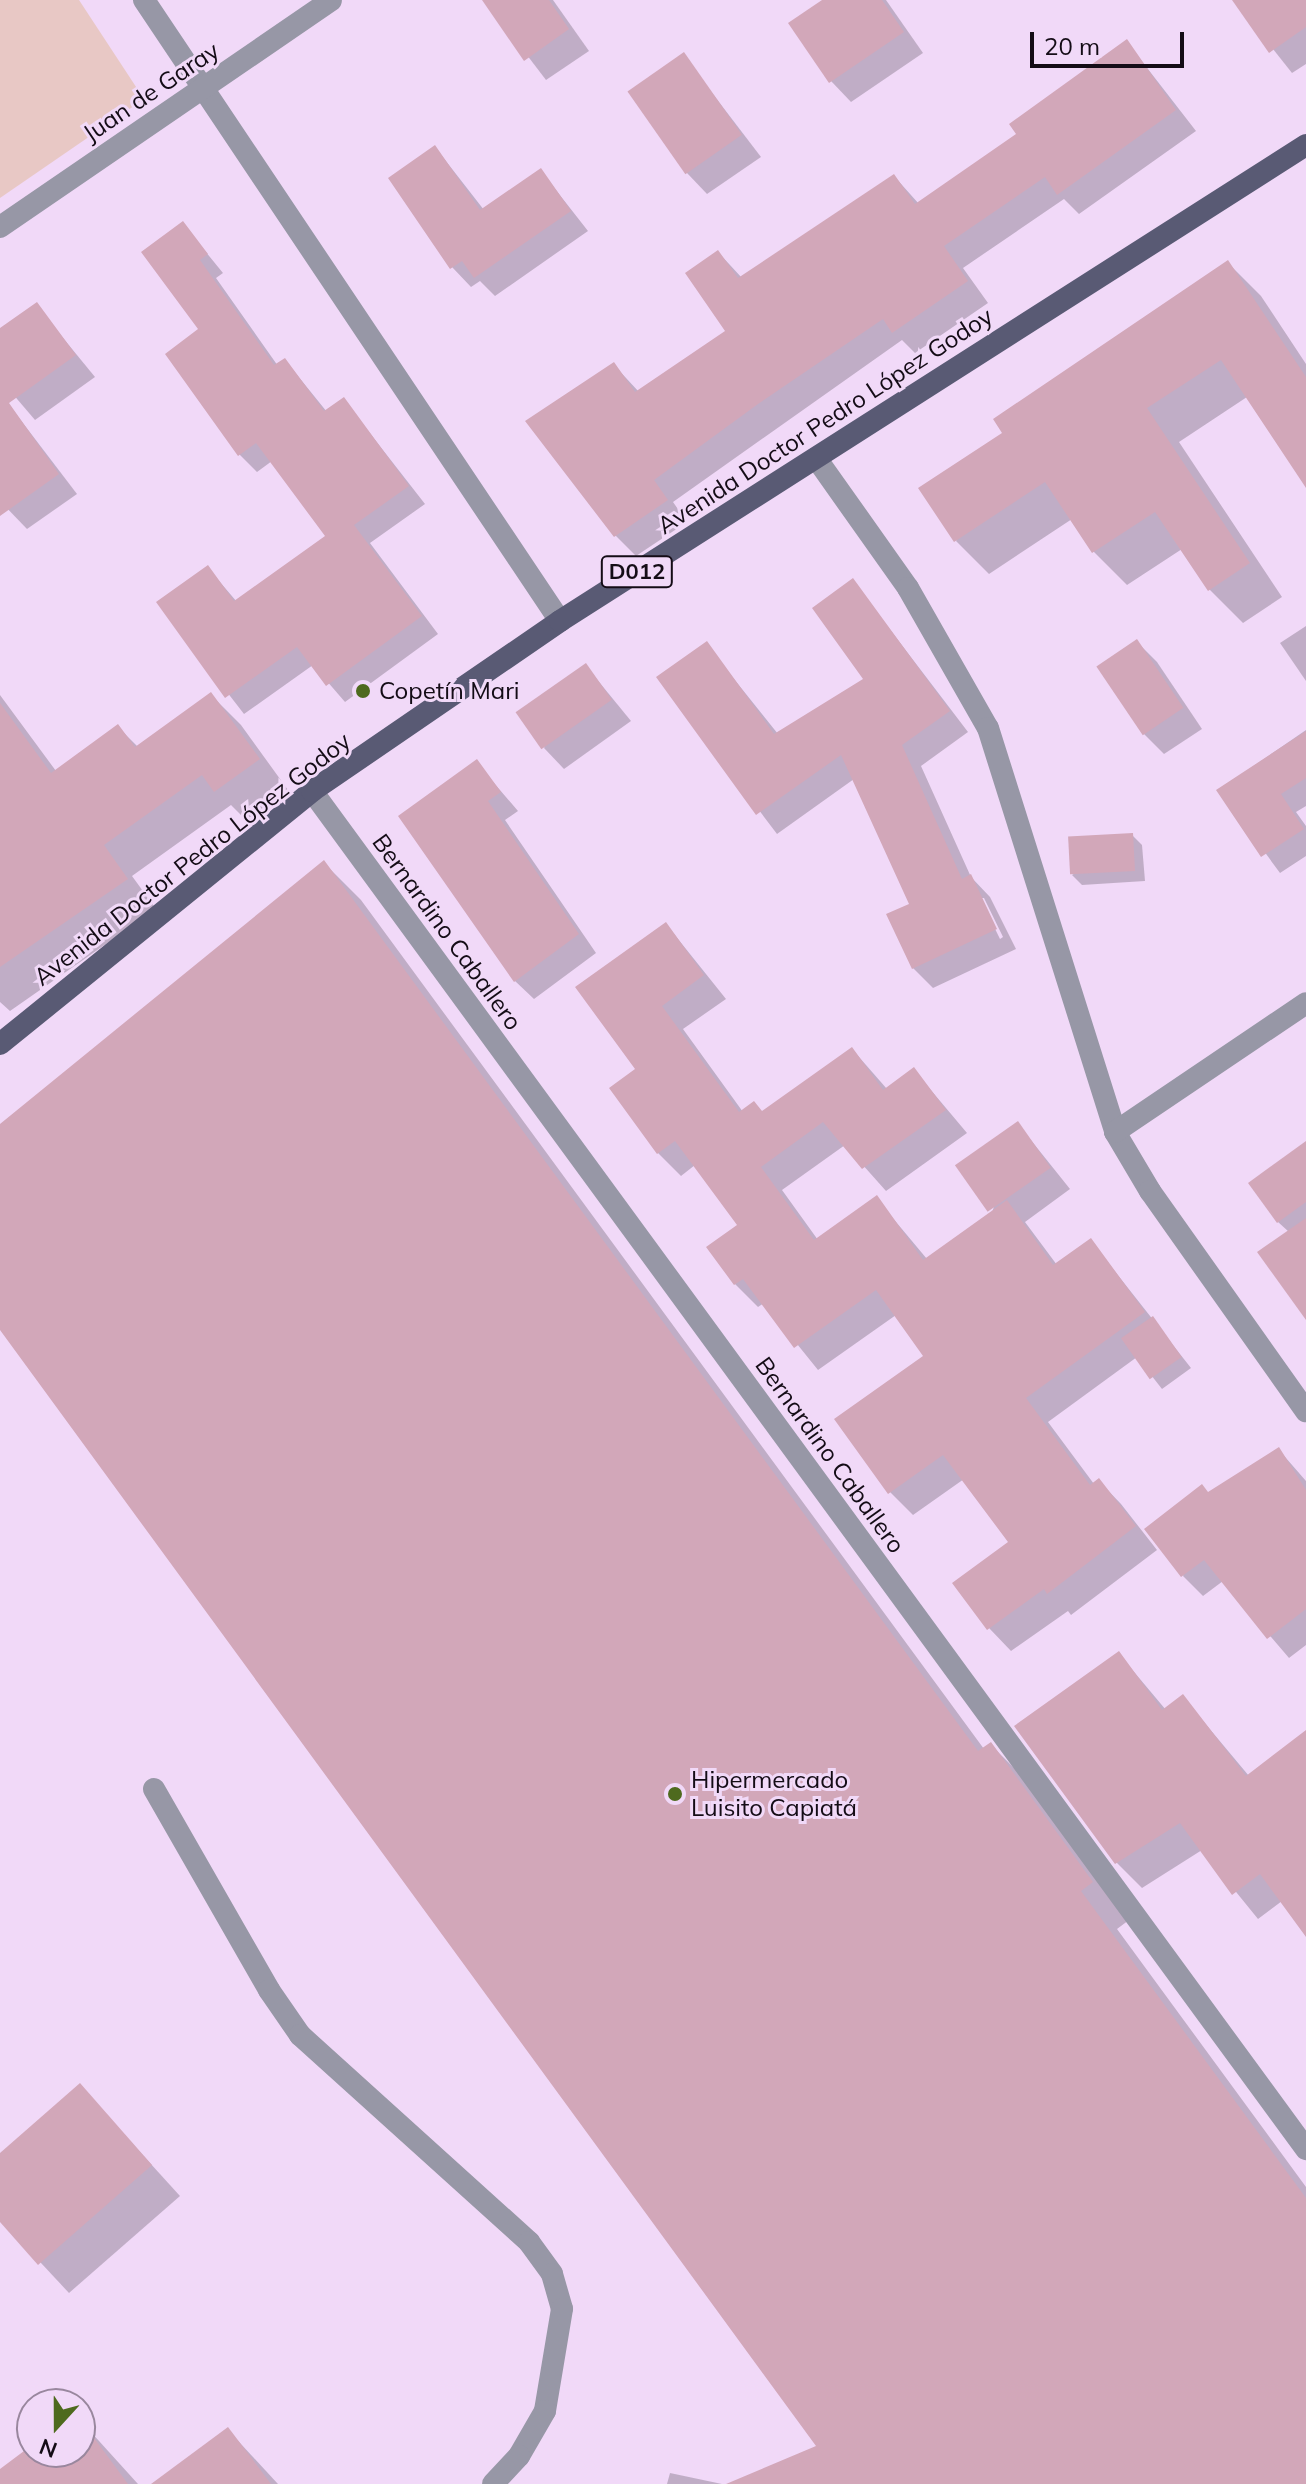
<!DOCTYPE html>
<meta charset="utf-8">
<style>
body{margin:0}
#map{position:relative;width:1306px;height:2484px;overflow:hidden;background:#f1d9f8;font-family:Mulish,sans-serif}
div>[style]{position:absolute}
.green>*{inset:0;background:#e8c8c5}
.shadow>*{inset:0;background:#0003}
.building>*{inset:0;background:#d2a7b9;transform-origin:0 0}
.service>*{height:22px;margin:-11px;padding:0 11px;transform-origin:11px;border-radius:11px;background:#9797a6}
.minor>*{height:22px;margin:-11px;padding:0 11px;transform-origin:11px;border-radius:11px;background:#9797a6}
.primary>*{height:22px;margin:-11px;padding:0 11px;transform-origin:11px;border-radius:11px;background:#595a74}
.dots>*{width:22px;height:22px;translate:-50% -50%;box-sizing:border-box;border:4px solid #f1d9f8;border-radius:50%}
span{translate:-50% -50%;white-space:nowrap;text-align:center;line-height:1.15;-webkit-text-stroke:6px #f1d9f8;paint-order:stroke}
.shield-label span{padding:2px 6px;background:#f1d9f8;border:2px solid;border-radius:6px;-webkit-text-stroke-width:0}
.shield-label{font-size:22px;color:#140c16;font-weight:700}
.street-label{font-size:24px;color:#140c16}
.poi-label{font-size:24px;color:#140c16}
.left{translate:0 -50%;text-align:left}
.north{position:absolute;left:16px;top:2388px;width:80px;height:80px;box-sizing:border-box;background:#f1d9f8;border:2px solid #99879e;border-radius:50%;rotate:201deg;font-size:22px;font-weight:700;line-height:32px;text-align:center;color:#140c16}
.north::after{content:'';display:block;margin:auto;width:28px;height:36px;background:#4e6a1e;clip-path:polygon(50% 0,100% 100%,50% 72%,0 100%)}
.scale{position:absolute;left:1030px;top:32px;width:154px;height:36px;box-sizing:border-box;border:4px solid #140c16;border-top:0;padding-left:10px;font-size:24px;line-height:28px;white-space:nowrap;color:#140c16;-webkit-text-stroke:6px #f1d9f8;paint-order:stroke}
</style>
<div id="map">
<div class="green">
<div style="clip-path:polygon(0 0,79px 0,144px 99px,0 198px)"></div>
</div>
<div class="shadow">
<div style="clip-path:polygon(485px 0,553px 0,589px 51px,546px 80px)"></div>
<div style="clip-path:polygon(825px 0,886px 0,923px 53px,851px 102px,831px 81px)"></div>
<div style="clip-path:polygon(1234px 0,1306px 0,1306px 64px,1292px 73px)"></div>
<div style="clip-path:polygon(1127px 42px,1196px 131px,1079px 214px,1064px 199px,963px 268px,988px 303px,915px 353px,902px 340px,673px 502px,687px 522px,636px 556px,615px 535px,614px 365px,639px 392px,728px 332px,718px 252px,742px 278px,894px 176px,919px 204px,1019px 135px)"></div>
<div style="clip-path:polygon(683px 55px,761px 157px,707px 194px,687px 173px)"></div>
<div style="clip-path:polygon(435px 147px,484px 210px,541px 171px,588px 231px,495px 296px,480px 281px,471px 287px,452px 267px)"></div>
<div style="clip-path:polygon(183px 224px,223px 273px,216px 278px,278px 366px,285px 360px,327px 412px,344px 400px,425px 504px,370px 543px,438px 634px,345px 702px,313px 665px,244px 714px,158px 603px,208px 568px,237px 602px,328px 537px,272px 461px,257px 472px,240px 455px,201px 330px)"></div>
<div style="clip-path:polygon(1228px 263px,1261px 296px,1306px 364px,1306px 484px,1247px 397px,1179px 442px,1282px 597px,1243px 623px,1210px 590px,1182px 549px,1127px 585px,1094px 552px,1072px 519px,989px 574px,956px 541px,1005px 433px)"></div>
<div style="clip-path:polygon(36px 305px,95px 377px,35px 420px,0 379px,0 331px)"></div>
<div style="clip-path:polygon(0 393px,77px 494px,27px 529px,0 501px)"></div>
<div style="clip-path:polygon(evenodd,853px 581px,968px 732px,921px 766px,971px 877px,990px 897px,1016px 949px,933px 988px,913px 968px,912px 905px,854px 779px,777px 834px,659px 678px,706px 644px,778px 734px,866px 679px,853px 581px,980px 898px,984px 898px,1003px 937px,1000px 939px,980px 898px)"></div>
<div style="clip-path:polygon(1306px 626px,1306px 681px,1280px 643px)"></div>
<div style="clip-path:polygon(1137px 642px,1157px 662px,1202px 729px,1164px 754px,1144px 734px)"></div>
<div style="clip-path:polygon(586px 666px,631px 721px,564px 769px,544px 748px)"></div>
<div style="clip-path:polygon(0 695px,56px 771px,118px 727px,138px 747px,211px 695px,241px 725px,288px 790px,246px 820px,231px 805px,132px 876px,156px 909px,10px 1011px,0 1002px)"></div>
<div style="clip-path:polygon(1306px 730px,1306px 806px,1296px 812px,1306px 826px,1306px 856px,1280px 873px,1219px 790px)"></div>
<div style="clip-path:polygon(476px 762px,518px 811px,505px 820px,596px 953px,534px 999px,515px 981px)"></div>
<div style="clip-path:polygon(1132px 835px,1142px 845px,1145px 881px,1082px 885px,1072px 875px)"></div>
<div style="clip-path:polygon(324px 863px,361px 900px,984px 1749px,991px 1745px,1028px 1782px,1129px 1920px,1117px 1929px,1306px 2187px,1306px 2484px,730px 2484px,819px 2446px,0 1326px,0 1125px)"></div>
<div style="clip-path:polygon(666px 924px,726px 999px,683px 1029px,743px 1112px,763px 1112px,852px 1049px,887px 1089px,914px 1070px,967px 1133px,886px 1191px,845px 1145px,782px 1190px,818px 1240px,876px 1198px,927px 1259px,992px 1213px,1018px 1124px,1070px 1189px,1025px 1222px,1057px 1265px,1091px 1241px,1191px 1368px,1162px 1389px,1137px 1357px,1048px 1422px,1094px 1484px,1099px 1481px,1121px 1504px,1157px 1550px,1071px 1615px,1068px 1611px,1011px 1651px,989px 1628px,1011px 1543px,964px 1479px,913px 1515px,890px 1492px,926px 1356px,896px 1315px,818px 1370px,764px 1303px,758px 1307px,735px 1284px,708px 1248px,739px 1225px,695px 1165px,681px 1176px,658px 1153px,638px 1069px)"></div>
<div style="clip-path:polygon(1306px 1143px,1306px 1312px,1289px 1232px,1278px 1222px)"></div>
<div style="clip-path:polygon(1279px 1450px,1306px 1481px,1306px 1645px,1289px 1658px,1223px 1581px,1203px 1596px,1183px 1576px,1209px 1494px)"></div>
<div style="clip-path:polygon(1119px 1654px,1166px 1710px,1183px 1697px,1249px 1776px,1306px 1732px,1306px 1934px,1282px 1901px,1258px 1919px,1202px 1850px,1142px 1888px,1117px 1863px,1016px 1726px)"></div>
<div style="clip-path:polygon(80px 2086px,180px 2196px,69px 2293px,0 2219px,0 2155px)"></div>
<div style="clip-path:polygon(80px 2420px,138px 2484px,11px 2484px,32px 2447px,32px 2452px,80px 2452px)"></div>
<div style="clip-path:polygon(228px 2430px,278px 2484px,155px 2484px)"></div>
<div style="clip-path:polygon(670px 2473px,722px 2484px,667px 2484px)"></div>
</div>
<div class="building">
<div style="clip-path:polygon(482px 0,549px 0,569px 29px,524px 61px)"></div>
<div style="clip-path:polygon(822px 0,882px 0,904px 32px,829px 83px,788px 23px)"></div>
<div style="clip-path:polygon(1232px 0,1306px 0,1306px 27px,1269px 53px)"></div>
<div style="clip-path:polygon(1127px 39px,1176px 110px,1057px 195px,1045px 177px,944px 246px,968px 281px,892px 333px,883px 319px,758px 404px,654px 480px,668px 500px,614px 537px,525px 421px,614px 362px,635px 392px,725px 331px,685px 273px,718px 250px,738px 278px,894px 174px,915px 204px,1016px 134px,1009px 124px)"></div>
<div style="left:684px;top:52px;width:101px;height:69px;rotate:55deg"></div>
<div style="clip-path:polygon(435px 145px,480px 210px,541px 168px,571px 211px,474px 278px,462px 261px,450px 269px,388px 178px)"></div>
<div style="clip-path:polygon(183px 221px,208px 254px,200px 260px,274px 365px,285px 358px,324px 411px,344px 397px,409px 486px,354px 525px,422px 616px,326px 686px,297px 647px,225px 698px,156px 602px,208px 565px,234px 601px,325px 536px,256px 443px,238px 456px,165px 354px,198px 329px,141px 252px)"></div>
<div style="clip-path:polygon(1228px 260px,1306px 377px,1306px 488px,1221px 360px,1147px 408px,1250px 563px,1208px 591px,1155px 512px,1092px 553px,1045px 482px,954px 542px,918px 488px,1002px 433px,993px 419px)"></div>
<div style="clip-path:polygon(37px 302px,76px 355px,9px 403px,59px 474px,0 516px,0 328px)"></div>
<div style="clip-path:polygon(853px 578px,950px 711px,902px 745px,962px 879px,971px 874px,997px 929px,912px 969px,886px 914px,909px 904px,841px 755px,756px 815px,656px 677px,707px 641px,774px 734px,863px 679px,812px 608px)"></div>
<div style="left:1137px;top:639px;width:83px;height:49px;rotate:56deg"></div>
<div style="left:586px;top:663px;width:45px;height:86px;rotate:55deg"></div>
<div style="clip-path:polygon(211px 692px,260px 759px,214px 792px,202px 775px,104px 845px,128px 879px,0 967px,0 703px,51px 773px,118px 724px,135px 747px)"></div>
<div style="clip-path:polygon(1306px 731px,1306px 778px,1281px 794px,1304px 829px,1261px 857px,1216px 790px)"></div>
<div style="clip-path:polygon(477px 759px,501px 792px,488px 801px,579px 934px,514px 982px,398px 816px)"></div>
<div style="left:1133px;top:833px;width:38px;height:65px;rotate:87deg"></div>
<div style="clip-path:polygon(324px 860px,978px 1751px,991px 1742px,1093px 1882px,1081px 1891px,1306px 2198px,1306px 2484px,726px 2484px,816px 2446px,0 1330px,0 1124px)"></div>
<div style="clip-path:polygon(666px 922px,704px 975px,662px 1006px,739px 1112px,754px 1101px,762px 1111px,852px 1047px,883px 1090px,914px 1067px,946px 1110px,862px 1169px,823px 1122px,761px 1167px,814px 1240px,877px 1195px,923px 1260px,1007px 1200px,1053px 1265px,1091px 1238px,1145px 1312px,1026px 1398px,1090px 1485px,1099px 1478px,1136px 1526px,1047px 1594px,1044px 1589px,987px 1630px,952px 1583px,1008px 1542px,943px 1455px,888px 1494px,834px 1419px,923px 1356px,876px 1290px,794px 1348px,743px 1279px,734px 1285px,706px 1247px,737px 1225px,675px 1141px,657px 1154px,609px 1088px,635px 1069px,575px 987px)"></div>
<div style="left:1018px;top:1121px;width:57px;height:77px;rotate:55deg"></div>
<div style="clip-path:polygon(1306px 1141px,1306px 1202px,1277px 1223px,1248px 1183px)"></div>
<div style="clip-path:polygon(1306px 1218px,1306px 1320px,1257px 1252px)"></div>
<div style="left:1153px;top:1316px;width:50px;height:39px;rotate:55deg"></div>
<div style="clip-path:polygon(1279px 1447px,1306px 1490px,1306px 1609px,1267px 1639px,1204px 1560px,1181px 1577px,1144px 1529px,1202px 1484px,1208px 1492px)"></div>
<div style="clip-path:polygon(1119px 1651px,1162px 1710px,1183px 1694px,1246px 1776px,1306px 1730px,1306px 1937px,1260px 1874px,1232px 1895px,1180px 1823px,1115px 1864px,1014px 1726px)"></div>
<div style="clip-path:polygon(80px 2083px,152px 2165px,38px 2265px,0 2222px,0 2153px)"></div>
<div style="clip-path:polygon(80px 2419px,128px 2484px,0 2484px,0 2469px,32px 2445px,32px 2452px,80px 2452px)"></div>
<div style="clip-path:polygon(228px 2427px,271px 2484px,151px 2484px)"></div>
</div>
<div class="service">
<div style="left:154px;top:1789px;width:232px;rotate:60.2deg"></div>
<div style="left:269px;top:1990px;width:55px;rotate:55.4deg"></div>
<div style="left:300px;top:2035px;width:309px;rotate:42.1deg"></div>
<div style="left:529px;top:2242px;width:39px;rotate:54deg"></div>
<div style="left:552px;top:2274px;width:36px;rotate:74deg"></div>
<div style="left:562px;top:2309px;width:103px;rotate:99.5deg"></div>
<div style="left:545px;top:2411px;width:52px;rotate:120deg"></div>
<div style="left:519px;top:2456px;width:38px;rotate:133deg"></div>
</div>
<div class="minor">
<div style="left:144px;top:0;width:747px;rotate:56.18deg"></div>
<div style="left:0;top:227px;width:401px;rotate:-34.4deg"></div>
<div style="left:816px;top:458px;width:159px;rotate:54.7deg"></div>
<div style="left:908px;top:588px;width:161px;rotate:60.3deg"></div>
<div style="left:988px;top:728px;width:423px;rotate:72.5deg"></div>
<div style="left:1115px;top:1132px;width:69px;rotate:59.3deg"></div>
<div style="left:1150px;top:1191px;width:270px;rotate:54.7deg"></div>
<div style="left:312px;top:791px;width:1683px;rotate:53.8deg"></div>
<div style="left:1115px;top:1132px;width:230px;rotate:-34deg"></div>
</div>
<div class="primary">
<div style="left:0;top:1044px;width:402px;rotate:-39deg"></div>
<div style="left:312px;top:791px;width:301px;rotate:-34.4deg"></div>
<div style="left:560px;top:621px;width:885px;rotate:-32.54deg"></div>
</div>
<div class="dots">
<div style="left:363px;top:691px;background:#4e6a1e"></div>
<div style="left:675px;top:1794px;background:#4e6a1e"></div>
</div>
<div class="shield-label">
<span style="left:637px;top:572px">D012</span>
</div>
<div class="street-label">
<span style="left:151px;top:92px;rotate:-34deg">Juan de Garay</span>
<span style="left:825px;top:421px;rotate:-33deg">Avenida Doctor Pedro López Godoy</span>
<span style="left:192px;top:859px;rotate:-38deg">Avenida Doctor Pedro López Godoy</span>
<span style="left:447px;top:932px;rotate:54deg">Bernardino Caballero</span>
<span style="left:830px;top:1455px;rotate:54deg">Bernardino Caballero</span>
</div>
<div class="poi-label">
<span class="left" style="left:379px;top:691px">Copetín Mari</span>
<span class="left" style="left:691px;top:1794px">Hipermercado<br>Luisito Capiatá</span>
</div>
<div class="north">N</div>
<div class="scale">20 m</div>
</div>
